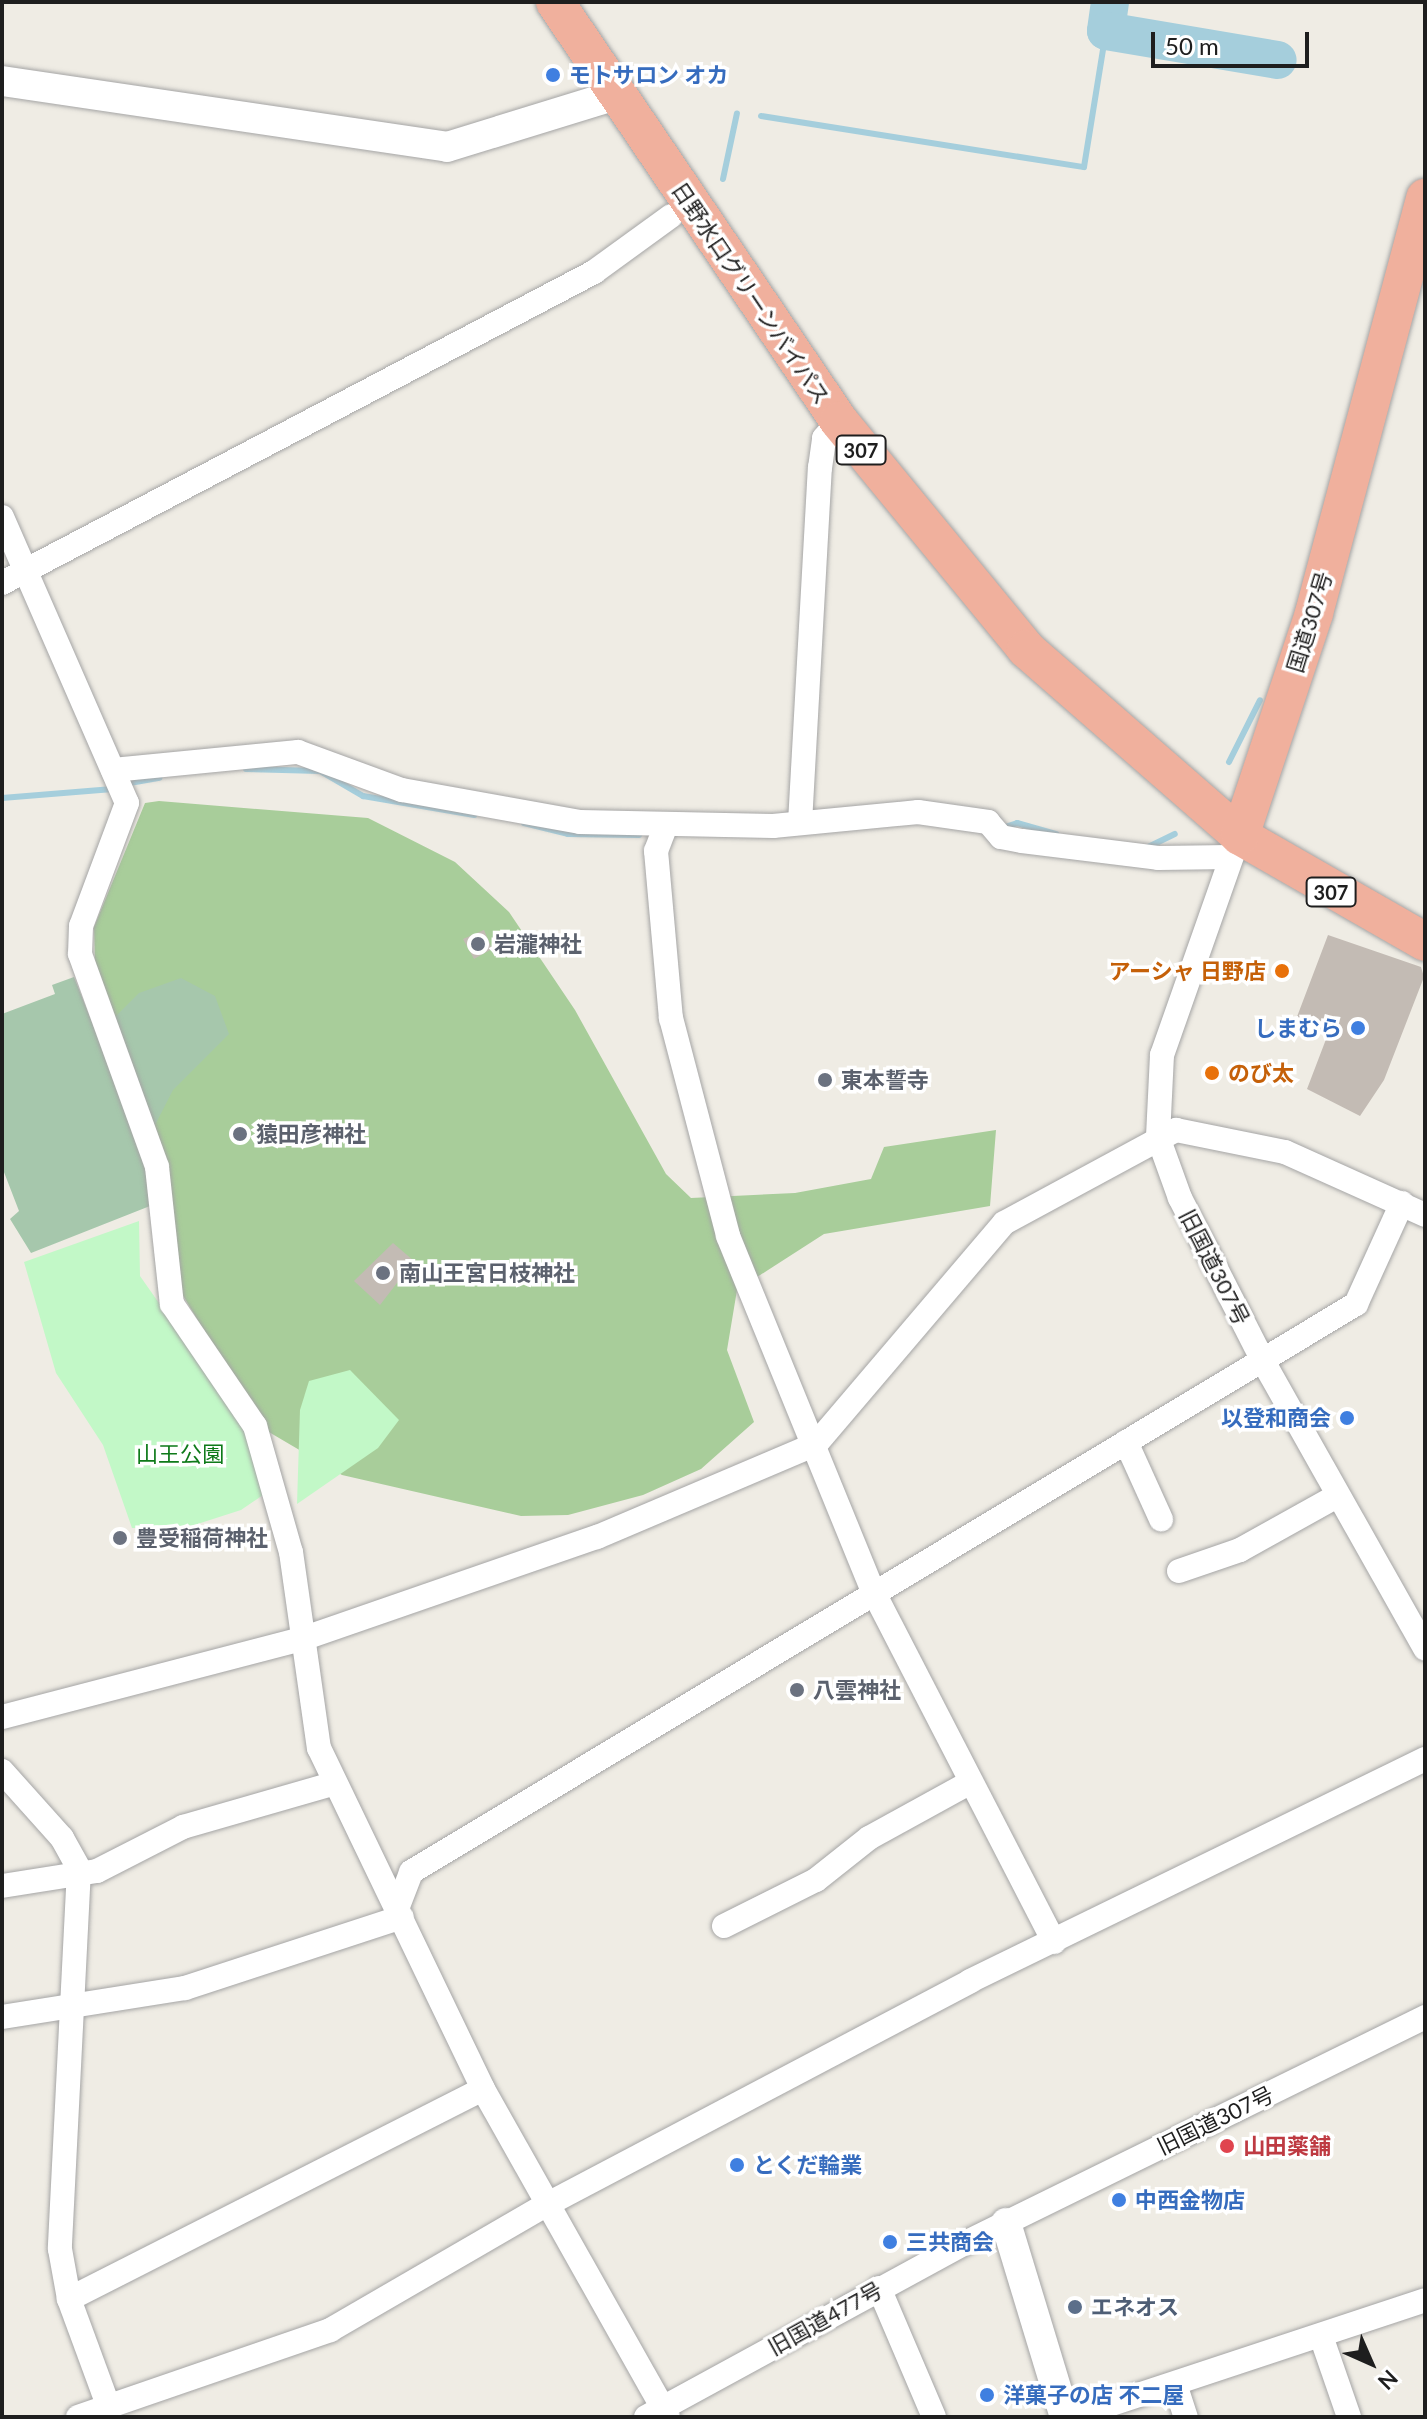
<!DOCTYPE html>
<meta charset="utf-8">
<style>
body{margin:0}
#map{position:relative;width:1427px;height:2419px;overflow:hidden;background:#efece4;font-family:Lato,"Noto Sans JP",sans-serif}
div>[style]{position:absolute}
.forest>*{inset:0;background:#a8cd9a}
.cemetery>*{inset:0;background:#a6c7ac}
.park>*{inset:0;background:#c2f8c7}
.stream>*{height:6px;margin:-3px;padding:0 3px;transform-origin:3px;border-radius:3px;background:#a5cedc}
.river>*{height:38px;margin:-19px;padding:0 19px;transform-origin:19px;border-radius:19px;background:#a5cedc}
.building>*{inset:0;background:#c3bbb4}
.roads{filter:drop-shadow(0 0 2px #a5a5a5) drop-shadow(0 0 2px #a5a5a5)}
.minor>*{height:24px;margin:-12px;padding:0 12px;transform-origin:12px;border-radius:12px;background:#fff}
.tertiary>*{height:30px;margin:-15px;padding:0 15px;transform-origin:15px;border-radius:15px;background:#fff}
.trunk>*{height:38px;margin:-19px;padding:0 19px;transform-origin:19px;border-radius:19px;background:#f0b09d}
.dots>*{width:22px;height:22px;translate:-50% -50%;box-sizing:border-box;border:4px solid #fff;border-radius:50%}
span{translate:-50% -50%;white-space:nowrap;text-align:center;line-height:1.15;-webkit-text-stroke:7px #fff;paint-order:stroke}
.shield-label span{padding:2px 6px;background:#fff;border:2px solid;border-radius:6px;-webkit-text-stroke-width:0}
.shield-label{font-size:20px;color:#1e1e1e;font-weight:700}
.shop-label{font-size:22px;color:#366cbe;font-weight:700}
.left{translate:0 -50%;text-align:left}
.right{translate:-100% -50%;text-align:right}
.street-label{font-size:22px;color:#1e1e1e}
.worship-label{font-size:22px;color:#5b616d;font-weight:700}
.food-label{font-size:22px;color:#c56008;font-weight:700}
.park-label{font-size:22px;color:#0e7a19}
.health-label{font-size:22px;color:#be3a42;font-weight:700}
.service-label{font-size:22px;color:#4e5e75;font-weight:700}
.frame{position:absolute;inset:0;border:4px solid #1e1e1e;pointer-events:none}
.north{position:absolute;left:1331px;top:2323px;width:80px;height:80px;-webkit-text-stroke:6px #fff;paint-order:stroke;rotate:135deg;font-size:22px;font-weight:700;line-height:32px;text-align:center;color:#1e1e1e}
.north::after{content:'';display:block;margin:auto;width:28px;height:36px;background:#1e1e1e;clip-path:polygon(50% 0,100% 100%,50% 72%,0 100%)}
.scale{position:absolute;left:1151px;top:32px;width:158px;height:36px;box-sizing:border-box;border:4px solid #1e1e1e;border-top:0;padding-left:10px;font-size:24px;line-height:28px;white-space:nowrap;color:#1e1e1e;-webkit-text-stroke:6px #fff;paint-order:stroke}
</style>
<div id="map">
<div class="forest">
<div style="clip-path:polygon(159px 801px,368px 818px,455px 862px,509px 912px,575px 1010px,666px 1174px,691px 1198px,795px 1193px,871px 1179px,884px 1147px,996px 1130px,990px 1206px,824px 1234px,737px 1290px,727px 1350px,754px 1422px,701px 1469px,643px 1495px,568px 1515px,521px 1516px,342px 1475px,262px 1428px,172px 1277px,95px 963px,94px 927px,145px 803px)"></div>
</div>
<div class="cemetery">
<div style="clip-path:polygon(74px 977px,150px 1168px,150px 1206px,31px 1253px,10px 1219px,19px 1211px,2px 1167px,2px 1014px,55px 994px,52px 985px)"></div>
<div style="clip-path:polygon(181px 978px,215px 996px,229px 1034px,173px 1090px,153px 1129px,111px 1021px,139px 993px)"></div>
</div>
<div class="park">
<div style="clip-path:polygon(139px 1221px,140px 1276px,248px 1430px,263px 1495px,241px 1510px,185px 1528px,132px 1528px,103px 1445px,56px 1373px,24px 1262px)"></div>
<div style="clip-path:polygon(350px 1370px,399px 1420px,378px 1448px,297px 1504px,300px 1410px,309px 1381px)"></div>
</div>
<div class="stream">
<div style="left:761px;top:116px;width:327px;rotate:9deg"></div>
<div style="left:1084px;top:167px;width:138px;rotate:-80.8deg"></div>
<div style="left:723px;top:179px;width:67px;rotate:-78deg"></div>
<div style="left:1229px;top:762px;width:69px;rotate:-63.4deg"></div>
<div style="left:246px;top:769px;width:74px;rotate:1.5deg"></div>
<div style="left:320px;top:771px;width:50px;rotate:30.2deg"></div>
<div style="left:363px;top:796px;width:113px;rotate:9.7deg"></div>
<div style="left:124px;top:784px;width:36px;rotate:-10deg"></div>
<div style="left:2px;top:798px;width:111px;rotate:-4.6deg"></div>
<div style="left:524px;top:823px;width:45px;rotate:14deg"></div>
<div style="left:568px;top:834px;width:71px;rotate:0.8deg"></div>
<div style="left:1002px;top:828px;width:16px;rotate:-18deg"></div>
<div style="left:1017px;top:823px;width:41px;rotate:15.8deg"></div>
<div style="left:1146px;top:848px;width:32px;rotate:-26deg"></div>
</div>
<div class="river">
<div style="left:1110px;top:2px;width:29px;rotate:98deg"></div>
<div style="left:1106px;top:31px;width:174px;rotate:9.6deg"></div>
</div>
<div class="building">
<div style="clip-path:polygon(484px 930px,492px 949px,474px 959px,463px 939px)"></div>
<div style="clip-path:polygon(1328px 935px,1421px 967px,1424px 977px,1384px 1080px,1360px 1116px,1307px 1089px,1328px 1034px,1295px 1022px)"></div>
<div style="clip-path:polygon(393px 1243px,414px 1261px,380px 1305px,354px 1281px)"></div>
</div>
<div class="roads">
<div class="minor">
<div style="left:2px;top:517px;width:312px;rotate:66.4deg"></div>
<div style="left:127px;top:803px;width:131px;rotate:110.5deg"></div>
<div style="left:81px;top:926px;width:28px;rotate:92deg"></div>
<div style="left:80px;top:954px;width:226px;rotate:70.1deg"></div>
<div style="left:157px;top:1167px;width:138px;rotate:83.8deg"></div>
<div style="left:172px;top:1304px;width:148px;rotate:55.8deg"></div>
<div style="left:255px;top:1426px;width:131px;rotate:74.1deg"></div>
<div style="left:291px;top:1552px;width:198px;rotate:81.9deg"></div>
<div style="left:319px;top:1748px;width:378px;rotate:64.3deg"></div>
<div style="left:483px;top:2089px;width:377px;rotate:60.6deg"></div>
<div style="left:2px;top:583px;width:669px;rotate:-27.71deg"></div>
<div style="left:594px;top:272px;width:95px;rotate:-36deg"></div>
<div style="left:113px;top:770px;width:186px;rotate:-5.6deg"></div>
<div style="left:298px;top:752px;width:111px;rotate:20.1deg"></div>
<div style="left:402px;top:790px;width:181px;rotate:10.2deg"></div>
<div style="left:580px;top:822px;width:193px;rotate:1.2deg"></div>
<div style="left:773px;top:826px;width:146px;rotate:-5.5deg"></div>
<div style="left:918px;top:812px;width:71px;rotate:8.1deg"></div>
<div style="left:988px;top:822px;width:20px;rotate:49deg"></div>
<div style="left:1001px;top:837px;width:21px;rotate:11deg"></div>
<div style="left:1022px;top:841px;width:137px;rotate:7.1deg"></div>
<div style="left:1158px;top:858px;width:73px;rotate:-0.8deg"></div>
<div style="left:800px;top:823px;width:356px;rotate:-86.8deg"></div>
<div style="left:820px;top:468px;width:30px;rotate:-82deg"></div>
<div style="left:824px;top:438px;width:23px;rotate:-49deg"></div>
<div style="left:666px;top:825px;width:28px;rotate:111deg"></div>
<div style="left:656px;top:851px;width:168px;rotate:84.9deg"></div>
<div style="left:671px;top:1018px;width:225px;rotate:75.3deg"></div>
<div style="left:728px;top:1236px;width:383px;rotate:67.8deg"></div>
<div style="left:873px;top:1591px;width:395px;rotate:62.7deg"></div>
<div style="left:1237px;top:842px;width:226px;rotate:109.4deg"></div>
<div style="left:1162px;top:1055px;width:82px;rotate:92.8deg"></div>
<div style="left:1158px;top:1137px;width:65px;rotate:70.2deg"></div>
<div style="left:1180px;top:1198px;width:183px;rotate:63deg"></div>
<div style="left:1263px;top:1361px;width:330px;rotate:60.6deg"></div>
<div style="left:1126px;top:1442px;width:85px;rotate:65.6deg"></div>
<div style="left:1179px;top:1571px;width:65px;rotate:-19deg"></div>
<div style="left:1240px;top:1550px;width:111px;rotate:-29.1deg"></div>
<div style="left:2px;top:1717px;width:313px;rotate:-14.6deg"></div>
<div style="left:305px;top:1638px;width:309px;rotate:-19.1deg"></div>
<div style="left:597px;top:1537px;width:238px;rotate:-23deg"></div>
<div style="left:816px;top:1444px;width:290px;rotate:-49.6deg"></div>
<div style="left:1004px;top:1223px;width:196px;rotate:-28.4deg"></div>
<div style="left:1176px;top:1130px;width:111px;rotate:11.4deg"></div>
<div style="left:1285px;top:1152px;width:154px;rotate:24.2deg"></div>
<div style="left:2px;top:1771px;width:90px;rotate:48.2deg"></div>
<div style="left:62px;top:1838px;width:35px;rotate:61deg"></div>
<div style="left:79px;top:1869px;width:380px;rotate:92.9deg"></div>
<div style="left:60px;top:2249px;width:51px;rotate:79.8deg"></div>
<div style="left:69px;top:2299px;width:116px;rotate:69.8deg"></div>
<div style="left:2px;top:1886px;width:96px;rotate:-9deg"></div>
<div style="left:97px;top:1871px;width:97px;rotate:-27.1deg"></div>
<div style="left:183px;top:1827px;width:155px;rotate:-16.1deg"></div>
<div style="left:397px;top:1909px;width:40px;rotate:-69deg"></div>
<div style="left:411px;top:1872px;width:1103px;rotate:-31.01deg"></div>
<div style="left:1356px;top:1304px;width:111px;rotate:-65.5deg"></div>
<div style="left:724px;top:1926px;width:103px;rotate:-26.6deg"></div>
<div style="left:816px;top:1880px;width:68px;rotate:-38.4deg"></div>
<div style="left:869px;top:1838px;width:114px;rotate:-28.8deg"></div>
<div style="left:2px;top:2017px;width:185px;rotate:-9deg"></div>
<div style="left:185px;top:1988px;width:228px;rotate:-18.1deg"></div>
<div style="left:879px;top:2288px;width:140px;rotate:66.9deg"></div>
<div style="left:69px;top:2299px;width:464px;rotate:-26.9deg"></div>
<div style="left:1321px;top:2336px;width:86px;rotate:70.9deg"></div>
<div style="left:1175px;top:2384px;width:35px;rotate:72deg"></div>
<div style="left:78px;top:2417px;width:267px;rotate:-19deg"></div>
<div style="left:330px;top:2330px;width:250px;rotate:-30.1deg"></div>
<div style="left:546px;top:2205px;width:480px;rotate:-27.8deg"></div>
<div style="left:970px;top:1981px;width:506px;rotate:-26.01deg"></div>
<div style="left:646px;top:2417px;width:366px;rotate:-28.6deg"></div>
<div style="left:967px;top:2242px;width:510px;rotate:-26.16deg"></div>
<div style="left:1072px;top:2417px;width:372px;rotate:-18.3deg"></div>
</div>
<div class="tertiary">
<div style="left:2px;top:81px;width:450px;rotate:8.4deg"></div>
<div style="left:447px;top:147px;width:177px;rotate:-17.1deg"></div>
<div style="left:1006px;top:2223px;width:203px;rotate:73.1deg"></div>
</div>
<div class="trunk">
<div style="left:555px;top:2px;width:506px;rotate:55.87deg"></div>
<div style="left:839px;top:421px;width:295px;rotate:50.6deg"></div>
<div style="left:1026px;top:649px;width:284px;rotate:41.1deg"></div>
<div style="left:1240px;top:836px;width:213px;rotate:29.8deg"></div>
<div style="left:1240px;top:836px;width:235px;rotate:-71.6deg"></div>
<div style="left:1314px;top:613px;width:430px;rotate:-75deg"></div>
</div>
</div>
<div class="dots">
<div style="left:553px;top:75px;background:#3f7fe0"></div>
<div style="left:478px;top:944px;background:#6b7280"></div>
<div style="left:1282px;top:971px;background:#e8710a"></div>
<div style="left:1358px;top:1028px;background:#3f7fe0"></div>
<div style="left:1212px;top:1073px;background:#e8710a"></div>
<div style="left:825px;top:1080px;background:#6b7280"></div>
<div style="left:240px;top:1134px;background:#6b7280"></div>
<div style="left:383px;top:1273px;background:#6b7280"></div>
<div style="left:1347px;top:1418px;background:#3f7fe0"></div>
<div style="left:120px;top:1538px;background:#6b7280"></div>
<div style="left:797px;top:1690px;background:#6b7280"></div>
<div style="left:1227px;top:2146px;background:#e0444e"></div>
<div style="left:737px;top:2165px;background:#3f7fe0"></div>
<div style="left:1119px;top:2200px;background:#3f7fe0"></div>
<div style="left:890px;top:2242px;background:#3f7fe0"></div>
<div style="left:1075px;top:2307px;background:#5c6f8a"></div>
<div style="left:987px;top:2395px;background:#3f7fe0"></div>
</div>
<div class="shield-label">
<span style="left:861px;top:450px">307</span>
<span style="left:1331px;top:892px">307</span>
</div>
<div class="shop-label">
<span class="left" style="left:569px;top:75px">モトサロン オカ</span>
<span class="right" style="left:1342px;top:1028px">しまむら</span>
<span class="right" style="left:1331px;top:1418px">以登和商会</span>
<span class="left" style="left:753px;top:2165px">とくだ輪業</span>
<span class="left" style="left:1135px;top:2200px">中西金物店</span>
<span class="left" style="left:906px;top:2242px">三共商会</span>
<span class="left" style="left:1003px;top:2395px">洋菓子の店 不二屋</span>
</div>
<div class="street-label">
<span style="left:751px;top:293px;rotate:56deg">日野水口グリーンバイパス</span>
<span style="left:1309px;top:622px;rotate:-73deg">国道307号</span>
<span style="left:1215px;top:1267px;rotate:63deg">旧国道307号</span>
<span style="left:1215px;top:2120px;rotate:-26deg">旧国道307号</span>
<span style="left:825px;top:2318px;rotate:-29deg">旧国道477号</span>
</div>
<div class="worship-label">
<span class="left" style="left:494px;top:944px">岩瀧神社</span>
<span class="left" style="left:841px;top:1080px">東本誓寺</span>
<span class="left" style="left:256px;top:1134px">猿田彦神社</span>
<span class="left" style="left:399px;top:1273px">南山王宮日枝神社</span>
<span class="left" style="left:136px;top:1538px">豊受稲荷神社</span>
<span class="left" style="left:813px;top:1690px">八雲神社</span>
</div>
<div class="food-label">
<span class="right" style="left:1266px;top:971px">アーシャ 日野店</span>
<span class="left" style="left:1228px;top:1073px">のび太</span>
</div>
<div class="park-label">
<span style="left:180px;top:1454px">山王公園</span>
</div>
<div class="health-label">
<span class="left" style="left:1243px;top:2146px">山田薬舗</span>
</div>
<div class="service-label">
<span class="left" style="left:1091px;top:2307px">エネオス</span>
</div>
<div class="frame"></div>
<div class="north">N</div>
<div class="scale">50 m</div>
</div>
